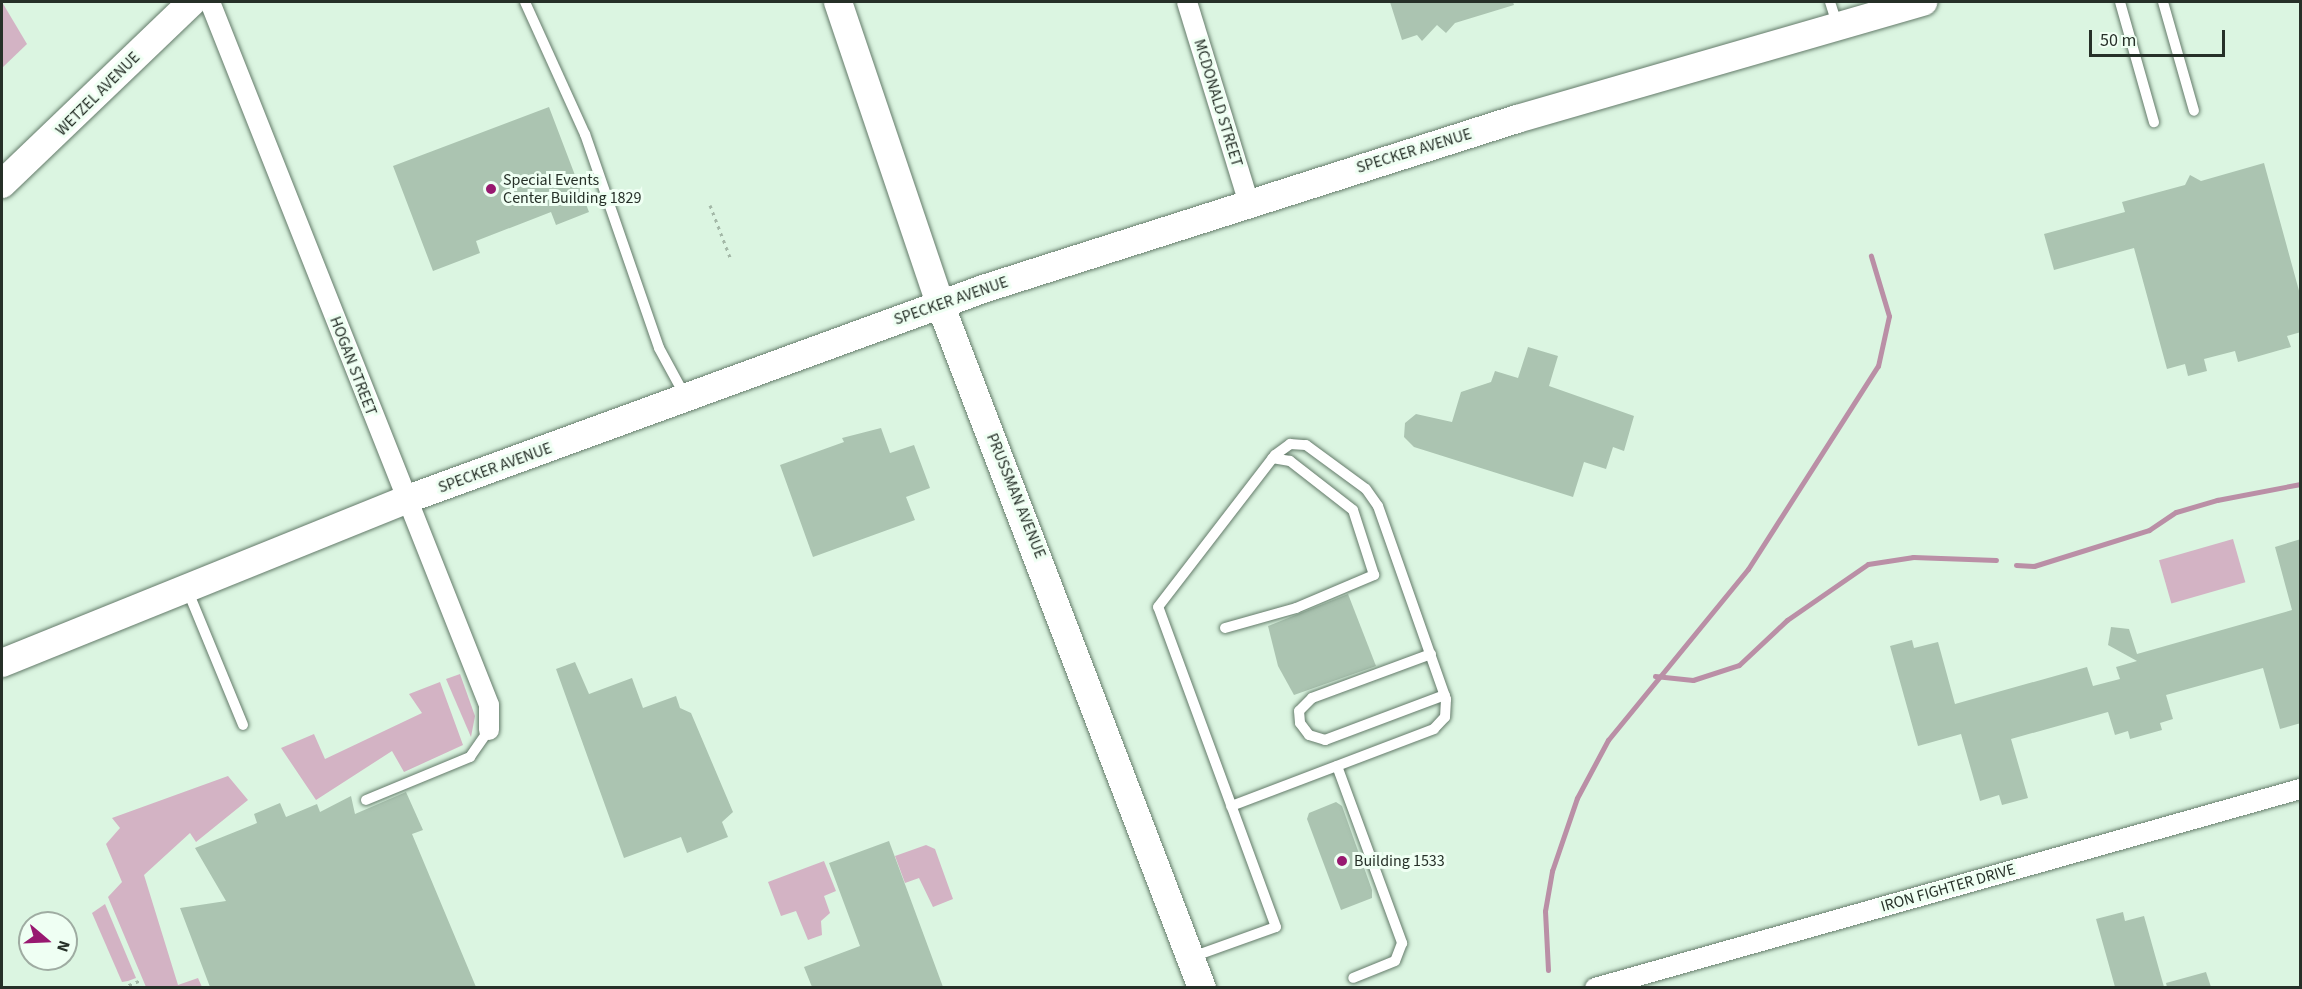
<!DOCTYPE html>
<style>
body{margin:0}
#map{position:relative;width:2302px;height:989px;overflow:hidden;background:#dbf5e1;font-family:"Source Sans 3",sans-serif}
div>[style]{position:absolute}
.green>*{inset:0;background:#d3b3c4;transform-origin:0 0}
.stream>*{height:5px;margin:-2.5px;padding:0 2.5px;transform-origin:2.5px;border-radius:2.5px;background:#ba8fa6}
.building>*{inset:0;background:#abc4b1}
.path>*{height:3px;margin-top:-1.5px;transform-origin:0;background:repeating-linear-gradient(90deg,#a3b8a7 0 3px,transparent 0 7.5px)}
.roads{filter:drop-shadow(0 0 2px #647b6a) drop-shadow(0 0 2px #647b6a)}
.lane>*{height:10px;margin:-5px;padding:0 5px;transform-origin:5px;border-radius:5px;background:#fff}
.street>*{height:20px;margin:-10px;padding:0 10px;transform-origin:10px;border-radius:10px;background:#fff}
.secondary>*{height:28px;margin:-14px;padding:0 14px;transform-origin:14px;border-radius:14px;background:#fff}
.dots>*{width:16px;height:16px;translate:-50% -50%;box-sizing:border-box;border:3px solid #effff3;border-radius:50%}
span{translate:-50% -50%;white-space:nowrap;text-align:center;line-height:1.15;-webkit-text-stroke:6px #effff3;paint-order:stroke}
.street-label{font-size:16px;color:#263028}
.poi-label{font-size:16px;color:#263028}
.left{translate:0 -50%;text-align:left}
.frame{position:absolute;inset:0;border:3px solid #263028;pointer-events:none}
.north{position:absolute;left:18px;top:911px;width:60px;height:60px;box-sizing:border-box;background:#effff3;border:2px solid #9faca2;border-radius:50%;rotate:109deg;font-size:16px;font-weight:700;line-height:24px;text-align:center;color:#263028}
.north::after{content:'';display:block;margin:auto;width:21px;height:27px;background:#981970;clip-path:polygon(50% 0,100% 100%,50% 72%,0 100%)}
.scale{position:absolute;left:2089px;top:30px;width:136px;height:27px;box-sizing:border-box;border:3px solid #263028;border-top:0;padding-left:8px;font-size:18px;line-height:21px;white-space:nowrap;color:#263028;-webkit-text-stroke:4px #effff3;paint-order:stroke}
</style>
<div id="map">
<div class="green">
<div style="clip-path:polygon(2px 2px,27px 44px,2px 68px)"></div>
<div style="left:2233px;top:539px;width:45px;height:77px;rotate:74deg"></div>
<div style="clip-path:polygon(460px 674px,475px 716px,471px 737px,446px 679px)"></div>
<div style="clip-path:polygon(440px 682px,463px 745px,404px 772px,392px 751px,316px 800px,281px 748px,314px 734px,325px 759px,422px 713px,409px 694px)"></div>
<div style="clip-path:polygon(228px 776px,248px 800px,196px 842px,190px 833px,144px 875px,178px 985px,198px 978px,202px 987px,146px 987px,108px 897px,122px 882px,106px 844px,120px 828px,112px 818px)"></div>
<div style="clip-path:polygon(926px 845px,935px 849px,953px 899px,933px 907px,919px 878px,905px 883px,895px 856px)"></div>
<div style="clip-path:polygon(824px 861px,836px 891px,824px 896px,830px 913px,821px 921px,822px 935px,808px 940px,796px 911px,781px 916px,768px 882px)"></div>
<div style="clip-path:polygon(105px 904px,136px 978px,128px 981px,122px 982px,92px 913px)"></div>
</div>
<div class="stream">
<div style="left:2016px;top:565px;width:18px;rotate:3deg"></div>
<div style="left:2034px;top:566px;width:121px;rotate:-17.4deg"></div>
<div style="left:2149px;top:530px;width:32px;rotate:-34deg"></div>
<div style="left:2176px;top:512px;width:43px;rotate:-16.3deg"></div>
<div style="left:2217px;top:500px;width:85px;rotate:-10.9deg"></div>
<div style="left:1655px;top:676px;width:38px;rotate:6deg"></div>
<div style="left:1693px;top:680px;width:48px;rotate:-18.1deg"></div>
<div style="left:1739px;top:665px;width:66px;rotate:-43.2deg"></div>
<div style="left:1787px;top:620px;width:98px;rotate:-34.7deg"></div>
<div style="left:1868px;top:564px;width:46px;rotate:-8.8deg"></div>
<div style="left:1913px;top:557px;width:83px;rotate:2.1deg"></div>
<div style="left:1548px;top:970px;width:59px;rotate:-92.9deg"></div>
<div style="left:1545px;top:911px;width:41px;rotate:-80.1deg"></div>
<div style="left:1552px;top:871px;width:77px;rotate:-71.1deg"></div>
<div style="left:1577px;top:798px;width:66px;rotate:-61.9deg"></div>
<div style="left:1608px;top:740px;width:221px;rotate:-50.7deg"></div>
<div style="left:1748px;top:569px;width:241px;rotate:-57.4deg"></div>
<div style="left:1878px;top:366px;width:51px;rotate:-77.6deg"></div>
<div style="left:1889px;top:316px;width:63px;rotate:-106.7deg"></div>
</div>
<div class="building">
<div style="clip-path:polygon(1390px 2px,1513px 2px,1514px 5px,1455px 23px,1446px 33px,1437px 25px,1422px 41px,1417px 35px,1402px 40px)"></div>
<div style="clip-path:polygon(549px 107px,589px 212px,556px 225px,551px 212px,476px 241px,480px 253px,433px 271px,393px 166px)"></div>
<div style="clip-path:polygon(2264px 163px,2301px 298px,2301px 332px,2287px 336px,2291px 347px,2238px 362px,2235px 351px,2204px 359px,2207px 371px,2188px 376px,2185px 364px,2167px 369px,2134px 248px,2054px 270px,2044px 234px,2125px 212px,2122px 202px,2185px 185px,2190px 175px,2201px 181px)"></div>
<div style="clip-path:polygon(1528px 347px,1558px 356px,1549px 386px,1634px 416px,1624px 451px,1613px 447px,1606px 469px,1584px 462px,1573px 497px,1414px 447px,1404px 437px,1405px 423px,1416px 414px,1452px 422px,1461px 392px,1491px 382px,1495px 371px,1518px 378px)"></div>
<div style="clip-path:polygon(881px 428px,890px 453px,914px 445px,930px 488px,906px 497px,915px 520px,813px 557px,780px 465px,844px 442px,842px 438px)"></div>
<div style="clip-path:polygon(2301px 539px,2301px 723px,2280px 729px,2263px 668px,2166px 695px,2173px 719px,2160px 723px,2162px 730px,2130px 739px,2128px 731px,2115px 735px,2108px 712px,2011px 739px,2028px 798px,2002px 805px,1999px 795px,1980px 801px,1961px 734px,1918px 746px,1890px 646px,1912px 640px,1914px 648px,1938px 642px,1955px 704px,2087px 667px,2093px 686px,2120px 679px,2116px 667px,2137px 661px,2108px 645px,2111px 627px,2129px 629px,2137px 654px,2292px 610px,2275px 547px)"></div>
<div style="clip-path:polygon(1348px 594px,1376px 666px,1294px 695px,1278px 666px,1268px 626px)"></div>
<div style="clip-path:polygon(575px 662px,589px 694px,632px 678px,643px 708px,676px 696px,680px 708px,691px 713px,733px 812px,722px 822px,728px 837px,687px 853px,681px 837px,624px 858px,556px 669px)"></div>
<div style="clip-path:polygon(406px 792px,423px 830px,412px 834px,476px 987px,210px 987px,180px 908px,226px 901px,195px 848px,257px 823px,254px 814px,280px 803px,286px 817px,317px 804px,320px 812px,351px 796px,355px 814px)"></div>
<div style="clip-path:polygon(1336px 802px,1342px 806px,1372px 890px,1372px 898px,1341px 910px,1307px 819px,1309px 813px)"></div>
<div style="clip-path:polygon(889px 841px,943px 987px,812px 987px,804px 967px,860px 946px,829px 863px)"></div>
<div style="clip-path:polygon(2123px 912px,2125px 921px,2144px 916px,2164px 987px,2115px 987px,2096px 919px)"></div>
<div style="clip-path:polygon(2206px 972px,2211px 987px,2167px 987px,2166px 983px)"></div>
</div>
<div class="path">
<div style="left:710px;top:205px;width:56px;rotate:69deg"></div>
<div style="left:74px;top:988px;width:15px"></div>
<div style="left:122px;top:988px;width:21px;rotate:-23deg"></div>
</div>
<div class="roads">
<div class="lane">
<div style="left:525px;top:2px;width:145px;rotate:65.6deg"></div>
<div style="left:585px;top:134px;width:226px;rotate:70.9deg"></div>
<div style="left:659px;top:348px;width:52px;rotate:61.5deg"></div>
<div style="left:1830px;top:2px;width:23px;rotate:72deg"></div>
<div style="left:2120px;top:2px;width:125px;rotate:74.2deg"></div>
<div style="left:2163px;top:2px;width:113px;rotate:74.1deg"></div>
<div style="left:187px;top:589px;width:147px;rotate:67.6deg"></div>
<div style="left:1225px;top:628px;width:74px;rotate:-15.7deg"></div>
<div style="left:1296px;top:608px;width:85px;rotate:-22.9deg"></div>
<div style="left:1374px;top:575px;width:68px;rotate:-107.9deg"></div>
<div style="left:1353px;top:510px;width:80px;rotate:-142.1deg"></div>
<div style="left:1290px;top:461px;width:18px;rotate:-171deg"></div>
<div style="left:1431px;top:654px;width:127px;rotate:159.7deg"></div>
<div style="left:1312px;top:698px;width:18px;rotate:135deg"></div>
<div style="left:1299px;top:711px;width:12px;rotate:85deg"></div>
<div style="left:1300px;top:723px;width:15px;rotate:53deg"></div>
<div style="left:1309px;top:735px;width:17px;rotate:17deg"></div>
<div style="left:1325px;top:740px;width:128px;rotate:-20.6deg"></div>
<div style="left:1337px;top:766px;width:189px;rotate:69.8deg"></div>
<div style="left:1402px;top:943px;width:19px;rotate:111deg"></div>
<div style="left:1395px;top:961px;width:45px;rotate:158deg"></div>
<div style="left:366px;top:800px;width:113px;rotate:-22.5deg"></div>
<div style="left:470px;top:757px;width:33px;rotate:-55deg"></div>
<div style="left:1192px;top:957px;width:89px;rotate:-19.7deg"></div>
<div style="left:1276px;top:927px;width:341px;rotate:-110.2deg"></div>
<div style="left:1158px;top:607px;width:192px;rotate:-52.4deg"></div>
<div style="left:1275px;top:455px;width:19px;rotate:-36deg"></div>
<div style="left:1290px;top:444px;width:16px;rotate:4deg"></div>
<div style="left:1306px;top:445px;width:74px;rotate:36.3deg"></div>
<div style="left:1366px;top:489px;width:21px;rotate:55deg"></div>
<div style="left:1378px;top:506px;width:205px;rotate:70.6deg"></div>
<div style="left:1446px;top:699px;width:18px;rotate:93deg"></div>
<div style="left:1445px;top:717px;width:16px;rotate:133deg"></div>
<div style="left:1434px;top:729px;width:217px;rotate:159.2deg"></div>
</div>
<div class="street">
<div style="left:210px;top:2px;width:756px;rotate:68.35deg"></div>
<div style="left:489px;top:705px;width:25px;rotate:90deg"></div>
<div style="left:1187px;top:2px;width:211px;rotate:72.9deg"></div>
<div style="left:1595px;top:988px;width:733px;rotate:-15.76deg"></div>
</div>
<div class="secondary">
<div style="left:838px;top:2px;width:319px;rotate:71.3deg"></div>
<div style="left:940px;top:304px;width:732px;rotate:69.04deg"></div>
<div style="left:2px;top:184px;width:263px;rotate:-43.8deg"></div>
<div style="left:2px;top:663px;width:435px;rotate:-22deg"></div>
<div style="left:405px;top:500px;width:615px;rotate:-20.05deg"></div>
<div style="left:983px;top:289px;width:560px;rotate:-17.66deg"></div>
<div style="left:1517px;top:119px;width:423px;rotate:-16.1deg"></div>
</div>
</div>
<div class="dots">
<div style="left:491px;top:189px;background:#981970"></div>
<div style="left:1342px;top:861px;background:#981970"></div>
</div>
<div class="street-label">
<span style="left:98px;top:94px;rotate:-45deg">WETZEL AVENUE</span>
<span style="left:1218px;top:103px;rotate:73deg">MCDONALD STREET</span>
<span style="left:1414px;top:151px;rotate:-17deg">SPECKER AVENUE</span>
<span style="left:951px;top:301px;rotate:-19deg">SPECKER AVENUE</span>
<span style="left:353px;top:366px;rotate:69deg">HOGAN STREET</span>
<span style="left:495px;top:468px;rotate:-20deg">SPECKER AVENUE</span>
<span style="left:1016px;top:496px;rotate:68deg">PRUSSMAN AVENUE</span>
<span style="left:1948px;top:888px;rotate:-16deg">IRON FIGHTER DRIVE</span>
</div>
<div class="poi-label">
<span class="left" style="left:503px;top:189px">Special Events<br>Center Building 1829</span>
<span class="left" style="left:1354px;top:861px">Building 1533</span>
</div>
<div class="frame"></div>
<div class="north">N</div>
<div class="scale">50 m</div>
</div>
